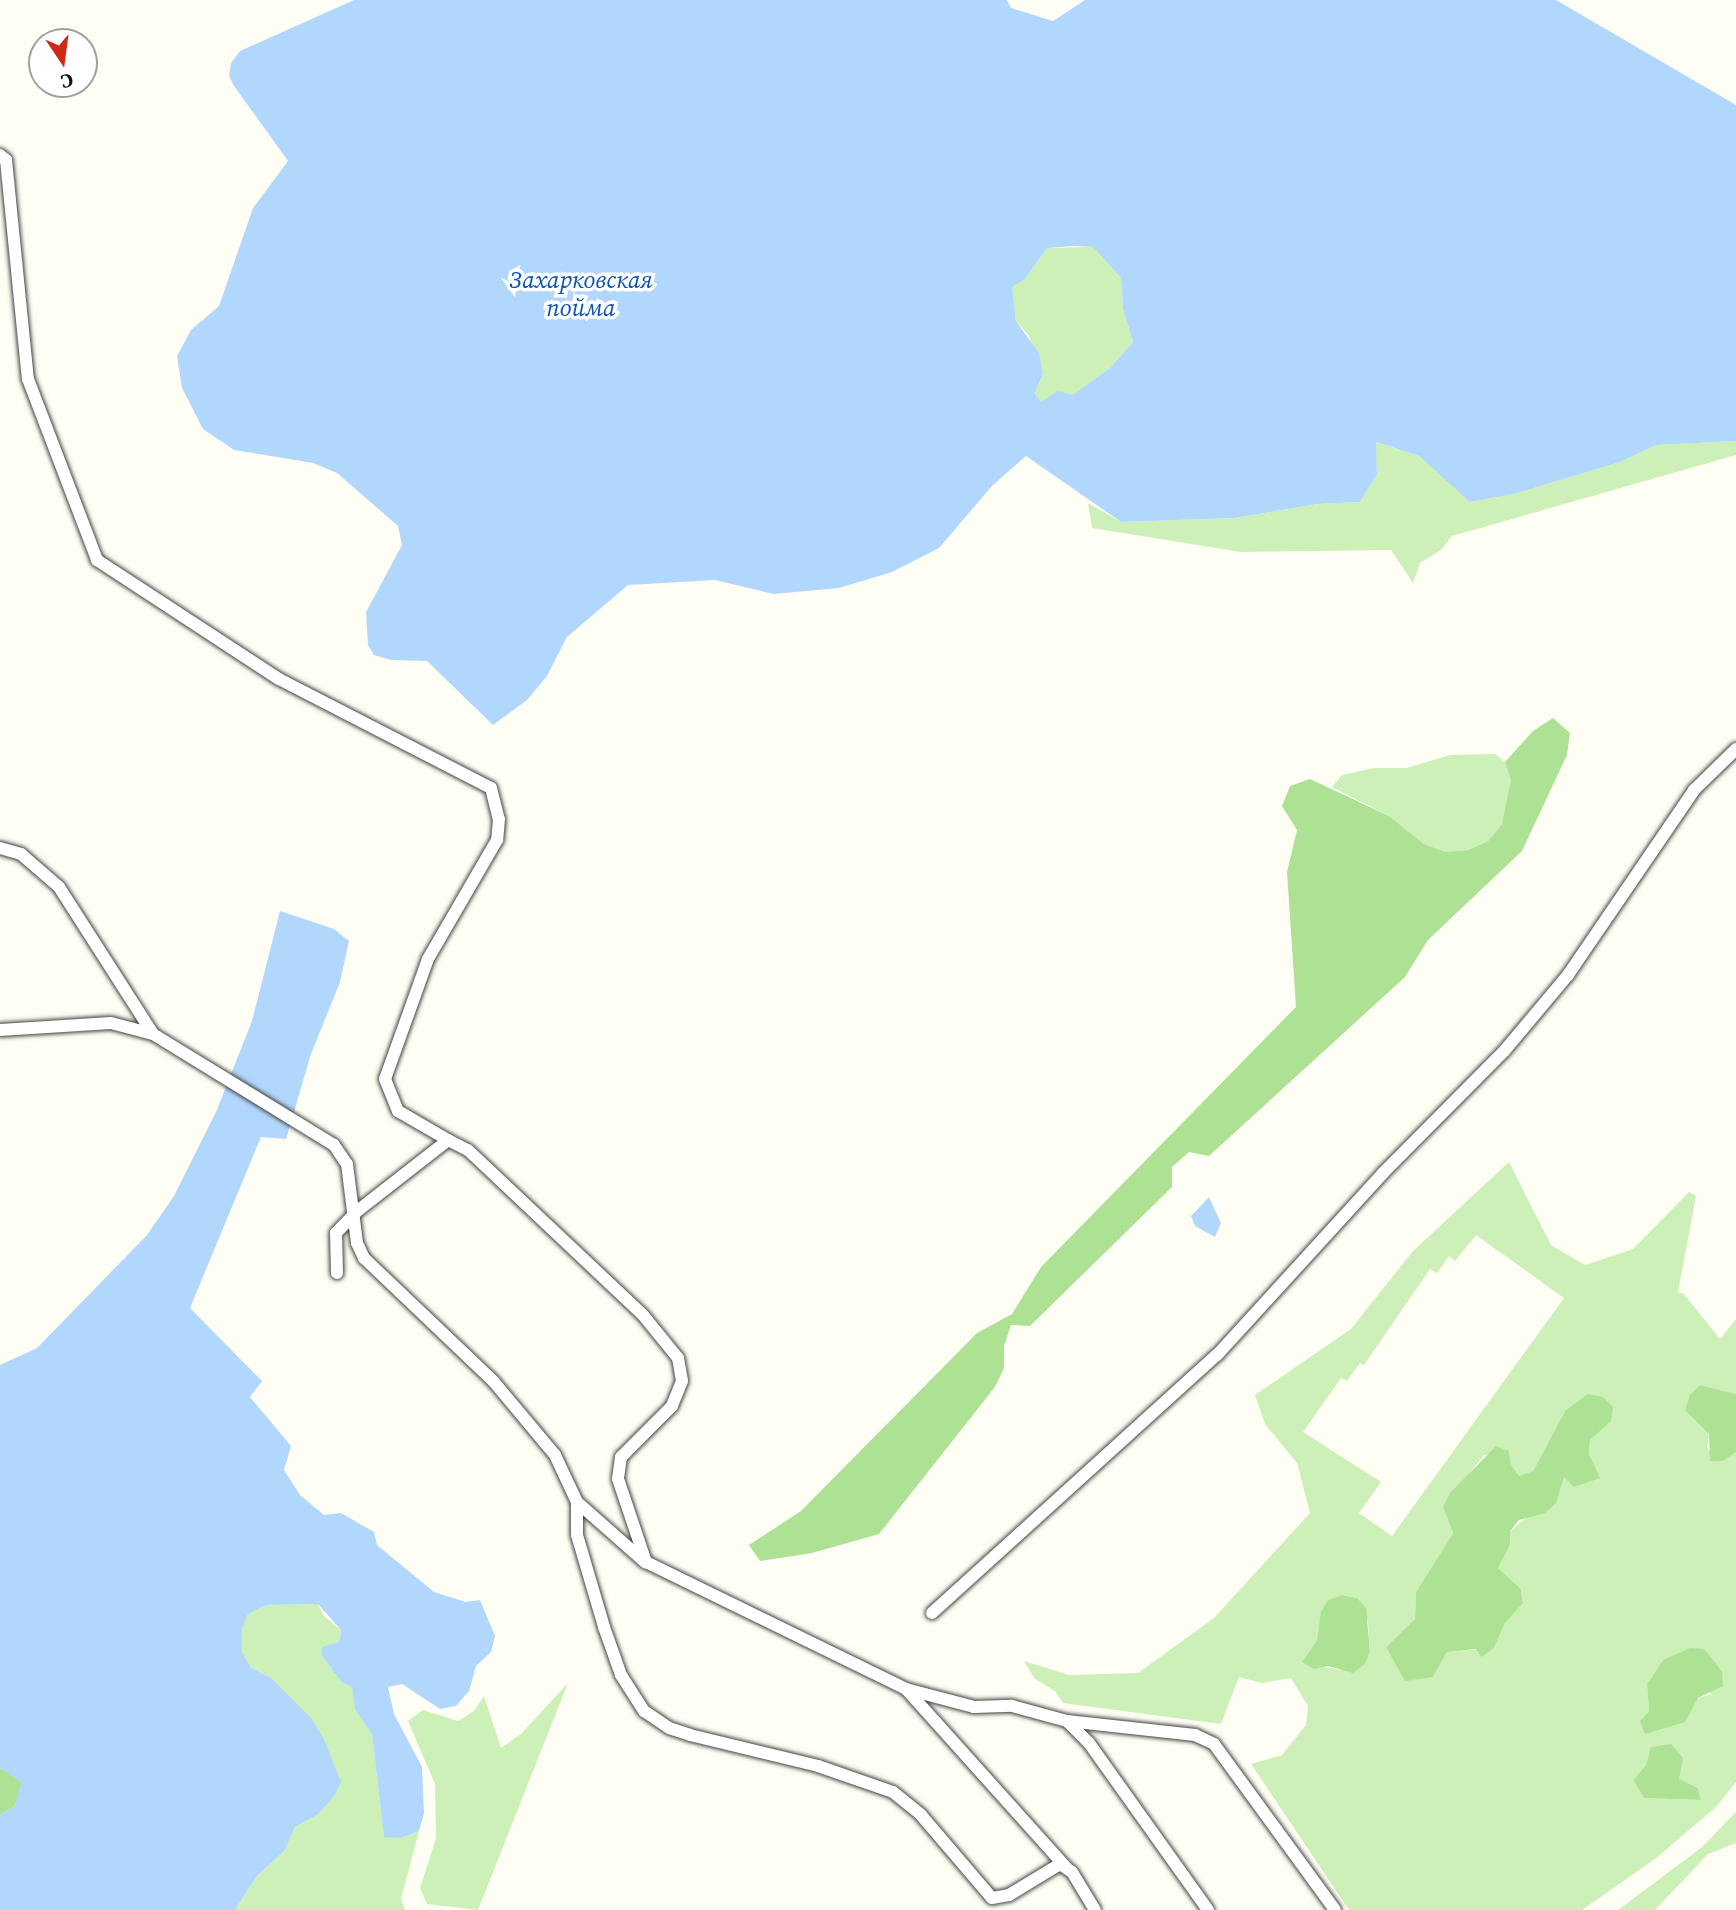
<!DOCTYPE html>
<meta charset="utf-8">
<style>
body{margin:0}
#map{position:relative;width:1736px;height:1910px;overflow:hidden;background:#fffef4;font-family:"Source Serif 4",serif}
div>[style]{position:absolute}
.green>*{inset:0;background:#cdefb8}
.forest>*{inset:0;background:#ade295}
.water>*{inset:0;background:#b2d7fd}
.roads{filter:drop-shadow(0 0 2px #434343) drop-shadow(0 0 2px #434343)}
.street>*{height:12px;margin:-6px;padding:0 6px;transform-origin:6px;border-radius:6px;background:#fff}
span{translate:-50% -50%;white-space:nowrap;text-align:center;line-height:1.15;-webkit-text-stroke:7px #fff;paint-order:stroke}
.water-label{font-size:24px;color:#0a51b2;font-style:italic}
.north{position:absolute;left:28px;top:28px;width:70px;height:70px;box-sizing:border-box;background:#fff;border:2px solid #9f9f9f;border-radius:50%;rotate:167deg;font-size:19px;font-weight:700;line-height:28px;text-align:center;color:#101010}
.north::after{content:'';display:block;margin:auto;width:24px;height:32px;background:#d12818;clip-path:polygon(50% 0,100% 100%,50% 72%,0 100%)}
</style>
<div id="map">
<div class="green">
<div style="clip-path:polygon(1093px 247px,1121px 278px,1123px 309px,1133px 342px,1110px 368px,1073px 396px,1058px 392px,1041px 403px,1035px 395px,1043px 373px,1029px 336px,1016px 321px,1012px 287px,1024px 280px,1047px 248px)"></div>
<div style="clip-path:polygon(1736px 441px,1736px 455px,1452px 536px,1441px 550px,1420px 563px,1413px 583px,1391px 550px,1241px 552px,1092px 528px,1088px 503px,1121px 522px,1234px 518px,1318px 504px,1360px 502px,1377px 474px,1375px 442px,1419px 456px,1471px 502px,1514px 494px,1620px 462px,1656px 445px)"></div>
<div style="clip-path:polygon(1495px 754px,1505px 762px,1511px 779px,1509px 803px,1502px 824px,1488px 841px,1468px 850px,1446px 852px,1424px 844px,1389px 816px,1332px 787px,1342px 775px,1374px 768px,1407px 768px,1450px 755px)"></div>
<div style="clip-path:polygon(evenodd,1509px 1162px,1551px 1245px,1585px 1265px,1633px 1249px,1689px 1192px,1696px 1196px,1678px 1292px,1684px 1294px,1720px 1339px,1736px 1319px,1736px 1394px,1700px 1385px,1702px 1423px,1709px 1435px,1707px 1448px,1723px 1461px,1736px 1452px,1736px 1782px,1716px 1807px,1655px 1859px,1582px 1910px,1349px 1910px,1251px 1764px,1282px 1755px,1306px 1725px,1308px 1706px,1291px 1678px,1262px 1683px,1239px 1677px,1221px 1724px,1063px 1703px,1055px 1691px,1035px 1679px,1024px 1661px,1069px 1675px,1138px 1673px,1214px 1618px,1310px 1513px,1297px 1463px,1265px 1424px,1255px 1395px,1351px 1329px,1413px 1251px,1509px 1162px,1476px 1235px,1564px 1298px,1392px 1536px,1359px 1513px,1381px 1482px,1303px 1432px,1341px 1378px,1347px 1381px,1360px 1363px,1364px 1365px,1430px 1269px,1437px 1273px,1449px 1256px,1455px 1261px,1476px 1235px,1509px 1162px,1565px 1411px,1611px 1420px,1590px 1440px,1589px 1454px,1564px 1477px,1545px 1513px,1532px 1513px,1510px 1531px,1510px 1545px,1498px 1568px,1521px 1589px,1523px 1602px,1505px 1623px,1494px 1648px,1447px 1652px,1433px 1677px,1386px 1647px,1415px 1619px,1416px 1592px,1453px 1533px,1443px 1507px,1484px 1455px,1509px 1451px,1511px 1464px,1519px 1476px,1533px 1471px,1565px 1411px,1509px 1162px,1342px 1595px,1357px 1598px,1368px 1622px,1370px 1651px,1340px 1670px,1302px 1662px,1317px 1640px,1328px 1600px,1342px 1595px,1509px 1162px,1663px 1660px,1712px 1694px,1698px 1698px,1689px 1709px,1640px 1721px,1649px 1711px,1647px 1684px,1663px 1660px,1509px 1162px,1646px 1765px,1698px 1788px,1701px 1800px,1644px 1798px,1633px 1780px,1646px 1765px)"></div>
<div style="clip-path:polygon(318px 1604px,324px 1616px,341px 1630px,339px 1642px,322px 1656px,341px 1682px,352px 1687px,372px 1734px,384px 1836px,401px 1838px,419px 1831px,401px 1899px,405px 1910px,235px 1910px,257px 1876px,285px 1850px,295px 1827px,317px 1815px,283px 1692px,270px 1677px,251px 1668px,242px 1652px,242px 1629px,248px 1614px,267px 1605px)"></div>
<div style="clip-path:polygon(568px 1683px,478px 1910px,427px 1904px,420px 1888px,436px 1838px,435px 1784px,408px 1721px,423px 1710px,458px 1721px,474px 1711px,484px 1696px,501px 1748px,521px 1734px)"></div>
<div style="clip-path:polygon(1736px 1812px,1736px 1843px,1708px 1854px,1655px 1910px,1618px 1910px,1702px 1847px)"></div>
</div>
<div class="forest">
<div style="clip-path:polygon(1553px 718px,1570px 733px,1567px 755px,1522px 851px,1428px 940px,1405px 977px,1209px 1156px,1189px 1152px,1172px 1167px,1172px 1187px,1030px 1326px,1011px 1325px,1004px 1346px,1004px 1368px,995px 1387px,879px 1534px,812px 1553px,760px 1561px,749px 1545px,801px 1511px,977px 1333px,1012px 1314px,1041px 1267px,1296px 1007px,1287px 872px,1297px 830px,1282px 806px,1290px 786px,1310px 779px,1389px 816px,1424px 844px,1446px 852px,1468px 850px,1488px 841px,1502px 824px,1511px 780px,1505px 762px,1533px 731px)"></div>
<div style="clip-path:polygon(1700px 1385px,1736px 1394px,1736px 1452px,1723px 1461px,1710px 1461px,1709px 1434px,1685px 1410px,1690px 1395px)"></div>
<div style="clip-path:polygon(1588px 1394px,1603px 1397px,1613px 1407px,1611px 1421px,1590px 1440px,1589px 1454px,1600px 1478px,1574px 1487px,1564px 1477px,1556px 1503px,1545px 1513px,1519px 1520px,1510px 1531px,1510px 1545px,1498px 1568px,1521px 1589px,1523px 1603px,1505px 1623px,1494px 1648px,1481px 1657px,1476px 1649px,1447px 1652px,1433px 1677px,1405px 1681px,1386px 1647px,1415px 1619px,1416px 1592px,1453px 1533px,1443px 1507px,1450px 1493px,1496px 1446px,1509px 1451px,1511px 1464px,1519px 1476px,1533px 1471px,1565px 1411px)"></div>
<div style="clip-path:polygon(1342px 1595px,1357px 1598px,1366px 1608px,1370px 1651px,1365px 1664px,1353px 1673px,1328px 1666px,1314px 1669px,1302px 1662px,1317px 1640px,1321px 1612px,1328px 1600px)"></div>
<div style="clip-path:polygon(1690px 1648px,1704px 1649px,1714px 1661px,1722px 1672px,1723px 1686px,1698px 1698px,1685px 1722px,1645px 1734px,1640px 1721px,1649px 1711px,1647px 1684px,1663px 1660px)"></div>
<div style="clip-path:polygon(1671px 1744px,1683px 1758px,1679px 1779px,1698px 1788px,1701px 1800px,1644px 1798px,1633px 1780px,1646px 1765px,1651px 1747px)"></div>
<div style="clip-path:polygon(0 1768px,22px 1782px,15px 1806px,0 1815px)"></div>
</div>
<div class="water">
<div style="clip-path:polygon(evenodd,354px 0,1007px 0,1011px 8px,1053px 21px,1085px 0,1556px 0,1736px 105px,1736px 441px,1656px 445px,1620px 462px,1514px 494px,1470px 502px,1419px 456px,1376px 442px,1377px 474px,1360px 502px,1318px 504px,1234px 518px,1121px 522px,1026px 456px,992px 486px,939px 548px,892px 572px,839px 588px,774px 594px,715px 580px,628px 585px,567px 637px,547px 676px,527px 700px,493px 725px,427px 661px,391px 660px,374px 655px,368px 645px,366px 612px,402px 545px,398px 526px,337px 473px,313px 463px,234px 450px,203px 429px,182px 388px,177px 356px,191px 330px,219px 306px,253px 208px,288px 161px,234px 86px,229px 76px,231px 63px,240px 51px,354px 0,1073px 246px,1093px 247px,1121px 278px,1123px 309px,1133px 342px,1110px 368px,1073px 395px,1058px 391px,1041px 402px,1035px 394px,1043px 373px,1039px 353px,1016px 321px,1012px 287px,1024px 280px,1047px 248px,1073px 246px)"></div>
<div style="clip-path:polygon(280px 911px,334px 929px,349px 941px,340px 982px,311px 1054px,286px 1139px,261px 1137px,190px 1308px,262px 1381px,250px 1397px,291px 1446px,284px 1470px,300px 1495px,324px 1515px,341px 1513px,374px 1532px,377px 1545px,434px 1592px,466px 1602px,480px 1600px,495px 1636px,491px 1652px,476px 1666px,469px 1691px,456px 1706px,440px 1709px,402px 1684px,388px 1687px,394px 1714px,422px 1767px,424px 1813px,419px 1831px,401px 1838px,384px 1837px,372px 1734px,355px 1709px,352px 1687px,341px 1682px,322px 1656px,322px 1647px,339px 1642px,341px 1630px,318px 1604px,267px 1605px,248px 1614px,242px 1629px,242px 1652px,251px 1668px,270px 1677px,311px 1718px,324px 1739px,341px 1782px,335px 1795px,317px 1815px,295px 1827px,285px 1850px,257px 1876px,235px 1910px,0 1910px,0 1815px,15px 1806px,21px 1782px,0 1768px,0 1365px,37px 1348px,147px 1235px,174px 1196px,216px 1112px,252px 1021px)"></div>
<div style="clip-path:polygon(1209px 1197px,1221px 1223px,1215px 1237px,1195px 1226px,1191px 1216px)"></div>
</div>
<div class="roads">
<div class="street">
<div style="left:0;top:155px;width:8px;rotate:40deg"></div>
<div style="left:6px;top:160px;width:220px;rotate:84.3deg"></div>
<div style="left:28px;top:379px;width:194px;rotate:69.1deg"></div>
<div style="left:97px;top:560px;width:217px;rotate:33.2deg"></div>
<div style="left:279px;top:679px;width:238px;rotate:27.2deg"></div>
<div style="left:491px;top:788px;width:32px;rotate:76deg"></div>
<div style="left:499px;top:819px;width:21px;rotate:95deg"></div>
<div style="left:497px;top:840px;width:138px;rotate:120.1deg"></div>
<div style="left:428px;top:959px;width:127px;rotate:109.7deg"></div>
<div style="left:385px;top:1079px;width:35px;rotate:68deg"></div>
<div style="left:398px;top:1111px;width:58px;rotate:30.1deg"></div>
<div style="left:0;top:848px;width:22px;rotate:16deg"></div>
<div style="left:21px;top:854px;width:50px;rotate:41deg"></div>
<div style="left:59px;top:887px;width:174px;rotate:57.4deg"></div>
<div style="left:0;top:1030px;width:111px;rotate:-3.6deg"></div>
<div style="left:111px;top:1023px;width:43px;rotate:14.7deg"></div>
<div style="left:153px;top:1034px;width:212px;rotate:31.5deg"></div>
<div style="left:334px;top:1145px;width:23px;rotate:56deg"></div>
<div style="left:347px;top:1164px;width:80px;rotate:82.8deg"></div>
<div style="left:357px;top:1243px;width:17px;rotate:65deg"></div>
<div style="left:364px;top:1258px;width:180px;rotate:43.6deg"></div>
<div style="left:494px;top:1382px;width:95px;rotate:50.1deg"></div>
<div style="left:555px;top:1455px;width:52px;rotate:64.9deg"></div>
<div style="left:577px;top:1502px;width:33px;rotate:90deg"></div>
<div style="left:577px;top:1535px;width:96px;rotate:73.6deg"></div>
<div style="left:604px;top:1627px;width:51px;rotate:70.5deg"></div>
<div style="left:621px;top:1675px;width:43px;rotate:57.4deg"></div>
<div style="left:644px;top:1711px;width:30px;rotate:34deg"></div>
<div style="left:669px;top:1728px;width:22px;rotate:18deg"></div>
<div style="left:690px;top:1735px;width:132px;rotate:13.6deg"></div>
<div style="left:818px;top:1766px;width:79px;rotate:19.1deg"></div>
<div style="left:893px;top:1792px;width:36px;rotate:39deg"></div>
<div style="left:921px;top:1815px;width:109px;rotate:49.5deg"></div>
<div style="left:992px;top:1898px;width:17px;rotate:-10deg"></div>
<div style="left:1009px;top:1895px;width:60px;rotate:-31.3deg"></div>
<div style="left:1060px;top:1864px;width:14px;rotate:34deg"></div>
<div style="left:1072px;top:1872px;width:44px;rotate:58.8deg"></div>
<div style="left:337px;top:1273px;width:40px;rotate:-91.4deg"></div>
<div style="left:336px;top:1233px;width:29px;rotate:-46deg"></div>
<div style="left:356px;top:1212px;width:117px;rotate:-38deg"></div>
<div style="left:448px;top:1140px;width:22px;rotate:27deg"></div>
<div style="left:468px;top:1150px;width:241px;rotate:43.3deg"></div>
<div style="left:643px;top:1315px;width:55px;rotate:50.9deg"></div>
<div style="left:678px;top:1358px;width:23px;rotate:80deg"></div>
<div style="left:682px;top:1381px;width:27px;rotate:112deg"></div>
<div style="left:672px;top:1406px;width:72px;rotate:135deg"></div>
<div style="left:621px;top:1457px;width:22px;rotate:98deg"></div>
<div style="left:618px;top:1479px;width:88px;rotate:71.4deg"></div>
<div style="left:646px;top:1562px;width:289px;rotate:26deg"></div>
<div style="left:906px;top:1689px;width:70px;rotate:14.8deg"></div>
<div style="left:974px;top:1707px;width:38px;rotate:-2deg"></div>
<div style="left:1012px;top:1706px;width:57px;rotate:15.3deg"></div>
<div style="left:1067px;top:1721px;width:129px;rotate:6.2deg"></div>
<div style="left:1195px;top:1735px;width:21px;rotate:25deg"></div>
<div style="left:1214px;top:1744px;width:205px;rotate:53.9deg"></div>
<div style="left:577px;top:1502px;width:91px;rotate:41.4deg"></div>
<div style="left:932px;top:1613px;width:384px;rotate:-42.2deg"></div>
<div style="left:1217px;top:1355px;width:246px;rotate:-47.6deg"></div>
<div style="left:1383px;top:1173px;width:173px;rotate:-45.2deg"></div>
<div style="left:1505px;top:1050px;width:98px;rotate:-50deg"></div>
<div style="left:1568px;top:975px;width:224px;rotate:-55.7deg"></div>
<div style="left:1694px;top:790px;width:59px;rotate:-44.3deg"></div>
<div style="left:907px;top:1690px;width:238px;rotate:48.1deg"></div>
<div style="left:1067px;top:1721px;width:31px;rotate:45deg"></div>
<div style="left:1089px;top:1743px;width:205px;rotate:54.5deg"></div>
</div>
</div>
<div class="water-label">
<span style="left:581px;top:294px">Захарковская<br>пойма</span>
</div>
<div class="north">С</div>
</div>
